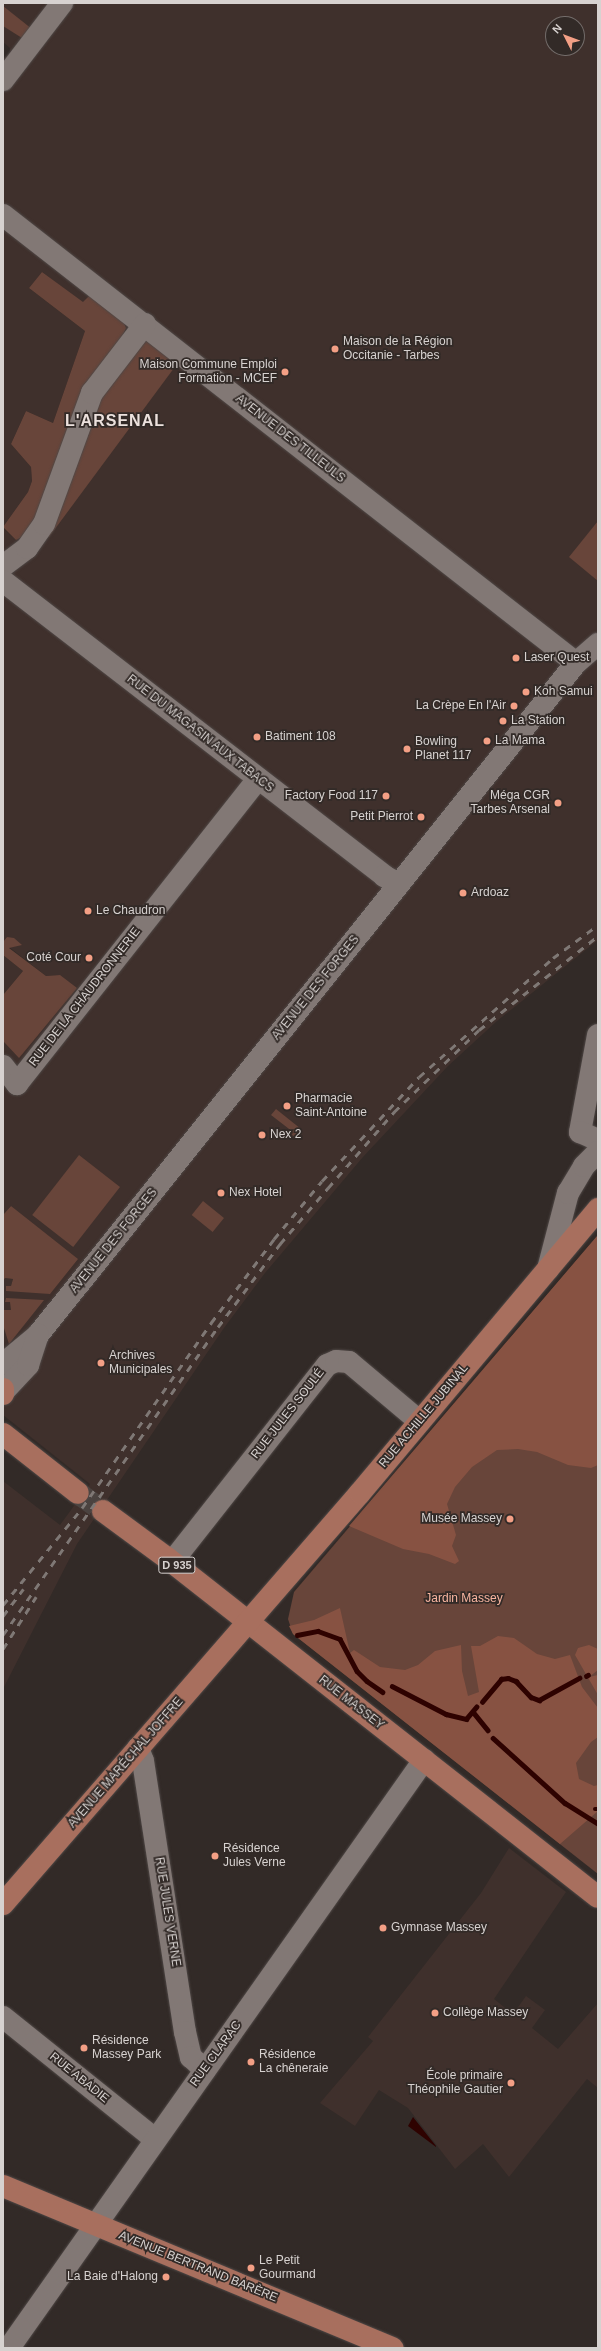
<!DOCTYPE html>
<meta charset="utf-8">
<style>
body{margin:0}
#map{position:relative;width:601px;height:2351px;overflow:hidden;background:#322a27;font-family:Arial,sans-serif}
div>[style]{position:absolute}
.built>*{inset:0;background:#3f302c}
.green>*{inset:0;background:#68453a;transform-origin:0 0}
.forest>*{inset:0;background:#875242}
.water>*{inset:0;background:#2e0200}
.stream>*{height:4.5px;margin:-2.25px;padding:0 2.25px;transform-origin:2.25px;border-radius:2.25px;background:#2e0200}
.major-tunnel>*{height:22px;margin-top:-11px;transform-origin:0;background:repeating-linear-gradient(90deg,#4b4340 0 22px,transparent 0 33px)}
.roads{filter:drop-shadow(0 0 1px #4f4846) drop-shadow(0 0 1px #4f4846)}
.minor>*{height:22px;margin:-11px;padding:0 11px;transform-origin:11px;border-radius:11px;background:#827875}
.major>*{height:22px;margin:-11px;padding:0 11px;transform-origin:11px;border-radius:11px;background:#a86f5e}
.rail>*{height:3px;margin-top:-1.5px;transform-origin:0;background:repeating-linear-gradient(90deg,#7f7875 0 7px,transparent 0 14px)}
.dots>*{width:11px;height:11px;translate:-50% -50%;box-sizing:border-box;border:2px solid #322a27;border-radius:50%}
span{translate:-50% -50%;white-space:nowrap;text-align:center;line-height:1.15;-webkit-text-stroke:3.5px #322a27;paint-order:stroke}
.shield-label span{padding:1px 3px;background:#322a27;border:1px solid;border-radius:3px;-webkit-text-stroke-width:0}
.shield-label{font-size:11px;color:#d7d2d0;font-weight:700}
.poi-label{font-size:12px;color:#d7d2d0}
.left{translate:0 -50%;text-align:left}
.right{translate:-100% -50%;text-align:right}
.street-label{font-size:12px;color:#d7d2d0}
.park-label{font-size:12px;color:#f8b5a0}
.district-label{font-size:16px;color:#ece1dd;font-weight:700;letter-spacing:1px}
.frame{position:absolute;inset:0;border:4px solid #d7d2d0;pointer-events:none}
.north{position:absolute;left:545px;top:16px;width:40px;height:40px;box-sizing:border-box;background:#322a27;border:1px solid #746d6b;border-radius:50%;rotate:312deg;font-size:11px;font-weight:700;line-height:16px;text-align:center;color:#d7d2d0}
.north::after{content:'';display:block;margin:auto;width:14px;height:18px;background:#f39f85;clip-path:polygon(50% 0,100% 100%,50% 72%,0 100%)}
</style>
<div id="map">
<div class="built">
<div style="clip-path:polygon(evenodd,3px 3px,598px 3px,598px 940px,497px 1021px,448px 1066px,363px 1157px,265px 1273px,224px 1328px,77px 1544px,3px 1689px,3px 1481px,60px 1525px,90px 1484px,3px 1415px,3px 1281px,5px 1278px,13px 1279px,11px 1286px,50px 1294px,11px 1206px,3px 1215px,3px 1041px,19px 1057px,60px 975px,46px 976px,9px 947px,7px 937px,3px 942px,3px 528px,16px 540px,76px 413px,91px 294px,83px 303px,42px 272px,29px 288px,85px 331px,53px 423px,26px 411px,11px 444px,31px 467px,32px 481px,28px 492px,3px 527px,3px 59px,10px 52px,10px 48px,3px 42px,3px 3px,553px 24px,577px 24px,577px 48px,553px 48px,553px 24px)"></div>
<div style="clip-path:polygon(3px 955px,23px 971px,3px 995px)"></div>
<div style="clip-path:polygon(509px 1848px,566px 1892px,494px 1999px,513px 2014px,526px 1996px,545px 2010px,532px 2028px,558px 2049px,598px 2003px,598px 2088px,587px 2079px,509px 2177px,483px 2144px,455px 2169px,408px 2108px,379px 2090px,355px 2126px,320px 2103px,373px 2041px,368px 2037px,481px 1893px)"></div>
</div>
<div class="green">
<div style="clip-path:polygon(3px 6px,32px 29px,22px 38px,3px 26px)"></div>
<div style="clip-path:polygon(42px 272px,83px 302px,91px 294px,122px 318px,126px 328px,41px 513px,24px 536px,16px 540px,3px 527px,28px 492px,32px 481px,31px 467px,11px 444px,26px 411px,53px 423px,85px 331px,29px 288px)"></div>
<div style="clip-path:polygon(141px 337px,177px 364px,49px 537px,44px 535px,100px 392px)"></div>
<div style="clip-path:polygon(598px 521px,598px 581px,569px 557px)"></div>
<div style="clip-path:polygon(7px 937px,14px 938px,22px 945px,9px 948px,46px 976px,60px 975px,77px 988px,19px 1058px,3px 1041px,3px 995px,23px 971px,3px 955px,3px 942px)"></div>
<div style="clip-path:polygon(276px 1109px,301px 1129px,296px 1137px,292px 1135px,293px 1132px,271px 1115px)"></div>
<div style="left:79px;top:1155px;width:52px;height:76px;rotate:38deg"></div>
<div style="left:203px;top:1201px;width:27px;height:18px;rotate:39deg"></div>
<div style="clip-path:polygon(11px 1206px,78px 1259px,50px 1294px,6px 1291px,6px 1286px,11px 1286px,13px 1279px,5px 1278px,3px 1281px,3px 1215px)"></div>
<div style="clip-path:polygon(598px 1235px,598px 1874px,293px 1634px,288px 1619px,294px 1592px)"></div>
<div style="clip-path:polygon(6px 1298px,44px 1300px,9px 1344px,3px 1325px,3px 1310px,11px 1310px,10px 1302px,5px 1302px)"></div>
</div>
<div class="forest">
<div style="clip-path:polygon(598px 1235px,598px 1465px,591px 1468px,568px 1465px,537px 1452px,518px 1449px,497px 1450px,472px 1467px,455px 1487px,447px 1504px,456px 1535px,452px 1546px,459px 1561px,455px 1564px,429px 1554px,403px 1549px,349px 1526px)"></div>
<div style="clip-path:polygon(340px 1608px,350px 1653px,354px 1650px,380px 1667px,405px 1670px,418px 1665px,435px 1651px,461px 1645px,462px 1671px,468px 1696px,479px 1692px,471px 1646px,480px 1646px,498px 1636px,514px 1638px,537px 1654px,555px 1659px,570px 1655px,582px 1687px,598px 1708px,598px 1737px,591px 1742px,576px 1763px,579px 1779px,594px 1786px,598px 1785px,598px 1811px,560px 1844px,293px 1634px,289px 1626px,314px 1620px)"></div>
<div style="clip-path:polygon(589px 1645px,598px 1649px,598px 1670px,589px 1677px,598px 1675px,598px 1695px,575px 1655px,578px 1648px)"></div>
</div>
<div class="water">
<div style="clip-path:polygon(413px 2117px,436px 2146px,436px 2147px,408px 2126px)"></div>
</div>
<div class="stream">
<div style="left:297px;top:1635px;width:21px;rotate:-11deg"></div>
<div style="left:318px;top:1631px;width:23px;rotate:20deg"></div>
<div style="left:340px;top:1639px;width:36px;rotate:62deg"></div>
<div style="left:357px;top:1671px;width:14px;rotate:45deg"></div>
<div style="left:367px;top:1681px;width:19px;rotate:35deg"></div>
<div style="left:586px;top:1676px;width:2px;rotate:-27deg"></div>
<div style="left:392px;top:1686px;width:61px;rotate:27.4deg"></div>
<div style="left:446px;top:1714px;width:21px;rotate:14deg"></div>
<div style="left:466px;top:1719px;width:16px;rotate:-50deg"></div>
<div style="left:482px;top:1702px;width:30px;rotate:-50deg"></div>
<div style="left:501px;top:1679px;width:7px;rotate:-8deg"></div>
<div style="left:508px;top:1678px;width:9px;rotate:21deg"></div>
<div style="left:516px;top:1681px;width:22px;rotate:47deg"></div>
<div style="left:531px;top:1697px;width:9px;rotate:21deg"></div>
<div style="left:539px;top:1700px;width:46px;rotate:-28.8deg"></div>
<div style="left:474px;top:1713px;width:22px;rotate:51deg"></div>
<div style="left:493px;top:1738px;width:97px;rotate:42.1deg"></div>
<div style="left:565px;top:1803px;width:39px;rotate:32deg"></div>
<div style="left:595px;top:1809px;width:3px"></div>
</div>
<div class="major-tunnel">
<div style="left:78px;top:1493px;width:31px;rotate:36deg"></div>
</div>
<div class="roads">
<div class="minor">
<div style="left:3px;top:80px;width:97px;rotate:-52.5deg"></div>
<div style="left:3px;top:215px;width:727px;rotate:38.02deg"></div>
<div style="left:3px;top:566px;width:30px;rotate:-37deg"></div>
<div style="left:27px;top:548px;width:29px;rotate:-55deg"></div>
<div style="left:44px;top:524px;width:140px;rotate:-69.9deg"></div>
<div style="left:92px;top:393px;width:87px;rotate:-52.5deg"></div>
<div style="left:3px;top:581px;width:482px;rotate:37.7deg"></div>
<div style="left:384px;top:876px;width:17px;rotate:28deg"></div>
<div style="left:598px;top:1035px;width:99px;rotate:100.5deg"></div>
<div style="left:580px;top:1132px;width:20px;rotate:24deg"></div>
<div style="left:3px;top:1066px;width:23px;rotate:52deg"></div>
<div style="left:17px;top:1084px;width:389px;rotate:-51.7deg"></div>
<div style="left:548px;top:1269px;width:79px;rotate:-75.3deg"></div>
<div style="left:568px;top:1193px;width:31px;rotate:-59deg"></div>
<div style="left:584px;top:1166px;width:20px;rotate:-45deg"></div>
<div style="left:3px;top:1364px;width:45px;rotate:-39.6deg"></div>
<div style="left:38px;top:1335px;width:861px;rotate:-51.32deg"></div>
<div style="left:576px;top:663px;width:29px;rotate:-41deg"></div>
<div style="left:3px;top:1392px;width:37px;rotate:-47deg"></div>
<div style="left:28px;top:1365px;width:32px;rotate:-72deg"></div>
<div style="left:179px;top:1553px;width:239px;rotate:-51.8deg"></div>
<div style="left:327px;top:1365px;width:10px;rotate:-24deg"></div>
<div style="left:336px;top:1361px;width:13px;rotate:4deg"></div>
<div style="left:349px;top:1362px;width:92px;rotate:40.1deg"></div>
<div style="left:138px;top:1748px;width:14px;rotate:69deg"></div>
<div style="left:143px;top:1761px;width:274px;rotate:81.2deg"></div>
<div style="left:185px;top:2032px;width:26px;rotate:77deg"></div>
<div style="left:191px;top:2057px;width:19px;rotate:43deg"></div>
<div style="left:3px;top:2017px;width:195px;rotate:38.8deg"></div>
<div style="left:9px;top:2348px;width:720px;rotate:-54.79deg"></div>
</div>
<div class="major">
<div style="left:3px;top:1389px;width:5px;rotate:90deg"></div>
<div style="left:3px;top:1434px;width:95px;rotate:38.2deg"></div>
<div style="left:103px;top:1511px;width:79px;rotate:36.3deg"></div>
<div style="left:167px;top:1558px;width:548px;rotate:38.19deg"></div>
<div style="left:3px;top:1904px;width:544px;rotate:-49.02deg"></div>
<div style="left:360px;top:1493px;width:371px;rotate:-50deg"></div>
<div style="left:3px;top:2186px;width:422px;rotate:22.6deg"></div>
</div>
</div>
<div class="rail">
<div style="left:3px;top:1605px;width:125px;rotate:-50.8deg"></div>
<div style="left:82px;top:1508px;width:226px;rotate:-55.1deg"></div>
<div style="left:211px;top:1323px;width:105px;rotate:-53.1deg"></div>
<div style="left:274px;top:1239px;width:75px;rotate:-50.4deg"></div>
<div style="left:322px;top:1181px;width:142px;rotate:-47deg"></div>
<div style="left:419px;top:1077px;width:179px;rotate:-41.6deg"></div>
<div style="left:553px;top:958px;width:56px;rotate:-36.3deg"></div>
<div style="left:3px;top:1616px;width:34px;rotate:-53deg"></div>
<div style="left:3px;top:1635px;width:376px;rotate:-55.1deg"></div>
<div style="left:218px;top:1327px;width:104px;rotate:-53.2deg"></div>
<div style="left:280px;top:1244px;width:74px;rotate:-49.4deg"></div>
<div style="left:328px;top:1188px;width:101px;rotate:-49deg"></div>
<div style="left:394px;top:1112px;width:118px;rotate:-44deg"></div>
<div style="left:479px;top:1030px;width:152px;rotate:-38.3deg"></div>
<div style="left:3px;top:1649px;width:62px;rotate:-57.6deg"></div>
</div>
<div class="dots">
<div style="left:335px;top:349px;background:#f39f85"></div>
<div style="left:285px;top:372px;background:#f39f85"></div>
<div style="left:516px;top:658px;background:#f39f85"></div>
<div style="left:526px;top:692px;background:#f39f85"></div>
<div style="left:514px;top:706px;background:#f39f85"></div>
<div style="left:503px;top:721px;background:#f39f85"></div>
<div style="left:257px;top:737px;background:#f39f85"></div>
<div style="left:487px;top:741px;background:#f39f85"></div>
<div style="left:407px;top:749px;background:#f39f85"></div>
<div style="left:386px;top:796px;background:#f39f85"></div>
<div style="left:558px;top:803px;background:#f39f85"></div>
<div style="left:421px;top:817px;background:#f39f85"></div>
<div style="left:463px;top:893px;background:#f39f85"></div>
<div style="left:88px;top:911px;background:#f39f85"></div>
<div style="left:89px;top:958px;background:#f39f85"></div>
<div style="left:287px;top:1106px;background:#f39f85"></div>
<div style="left:262px;top:1135px;background:#f39f85"></div>
<div style="left:221px;top:1193px;background:#f39f85"></div>
<div style="left:101px;top:1363px;background:#f39f85"></div>
<div style="left:510px;top:1519px;background:#f39f85"></div>
<div style="left:215px;top:1856px;background:#f39f85"></div>
<div style="left:383px;top:1928px;background:#f39f85"></div>
<div style="left:435px;top:2013px;background:#f39f85"></div>
<div style="left:84px;top:2048px;background:#f39f85"></div>
<div style="left:251px;top:2062px;background:#f39f85"></div>
<div style="left:511px;top:2083px;background:#f39f85"></div>
<div style="left:251px;top:2268px;background:#f39f85"></div>
<div style="left:166px;top:2277px;background:#f39f85"></div>
</div>
<div class="shield-label">
<span style="left:177px;top:1565px">D 935</span>
</div>
<div class="poi-label">
<span class="left" style="left:343px;top:349px">Maison de la Région<br>Occitanie - Tarbes</span>
<span class="right" style="left:277px;top:372px">Maison Commune Emploi<br>Formation - MCEF</span>
<span class="left" style="left:524px;top:658px">Laser Quest</span>
<span class="left" style="left:534px;top:692px">Koh Samui</span>
<span class="right" style="left:506px;top:706px">La Crèpe En l'Air</span>
<span class="left" style="left:511px;top:721px">La Station</span>
<span class="left" style="left:265px;top:737px">Batiment 108</span>
<span class="left" style="left:495px;top:741px">La Mama</span>
<span class="left" style="left:415px;top:749px">Bowling<br>Planet 117</span>
<span class="right" style="left:378px;top:796px">Factory Food 117</span>
<span class="right" style="left:550px;top:803px">Méga CGR<br>Tarbes Arsenal</span>
<span class="right" style="left:413px;top:817px">Petit Pierrot</span>
<span class="left" style="left:471px;top:893px">Ardoaz</span>
<span class="left" style="left:96px;top:911px">Le Chaudron</span>
<span class="right" style="left:81px;top:958px">Coté Cour</span>
<span class="left" style="left:295px;top:1106px">Pharmacie<br>Saint-Antoine</span>
<span class="left" style="left:270px;top:1135px">Nex 2</span>
<span class="left" style="left:229px;top:1193px">Nex Hotel</span>
<span class="left" style="left:109px;top:1363px">Archives<br>Municipales</span>
<span class="right" style="left:502px;top:1519px">Musée Massey</span>
<span class="left" style="left:223px;top:1856px">Résidence<br>Jules Verne</span>
<span class="left" style="left:391px;top:1928px">Gymnase Massey</span>
<span class="left" style="left:443px;top:2013px">Collège Massey</span>
<span class="left" style="left:92px;top:2048px">Résidence<br>Massey Park</span>
<span class="left" style="left:259px;top:2062px">Résidence<br>La chêneraie</span>
<span class="right" style="left:503px;top:2083px">École primaire<br>Théophile Gautier</span>
<span class="left" style="left:259px;top:2268px">Le Petit<br>Gourmand</span>
<span class="right" style="left:158px;top:2277px">La Baie d'Halong</span>
</div>
<div class="street-label">
<span style="left:290px;top:439px;rotate:38deg">AVENUE DES TILLEULS</span>
<span style="left:200px;top:734px;rotate:38deg">RUE DU MAGASIN AUX TABACS</span>
<span style="left:316px;top:988px;rotate:-51deg">AVENUE DES FORGES</span>
<span style="left:85px;top:997px;rotate:-52deg">RUE DE LA CHAUDRONNERIE</span>
<span style="left:114px;top:1241px;rotate:-51deg">AVENUE DES FORGES</span>
<span style="left:288px;top:1414px;rotate:-52deg">RUE JULES SOULÉ</span>
<span style="left:424px;top:1416px;rotate:-50deg">RUE ACHILLE JUBINAL</span>
<span style="left:351px;top:1703px;rotate:38deg">RUE MASSEY</span>
<span style="left:126px;top:1763px;rotate:-49deg">AVENUE MARÉCHAL JOFFRE</span>
<span style="left:167px;top:1912px;rotate:81deg">RUE JULES VERNE</span>
<span style="left:216px;top:2054px;rotate:-54deg">RUE CLARAC</span>
<span style="left:79px;top:2078px;rotate:39deg">RUE ABADIE</span>
<span style="left:198px;top:2267px;rotate:22deg">AVENUE BERTRAND BARÈRE</span>
</div>
<div class="park-label">
<span style="left:464px;top:1599px">Jardin Massey</span>
</div>
<div class="district-label">
<span style="left:115px;top:421px">L'ARSENAL</span>
</div>
<div class="frame"></div>
<div class="north">N</div>
</div>
